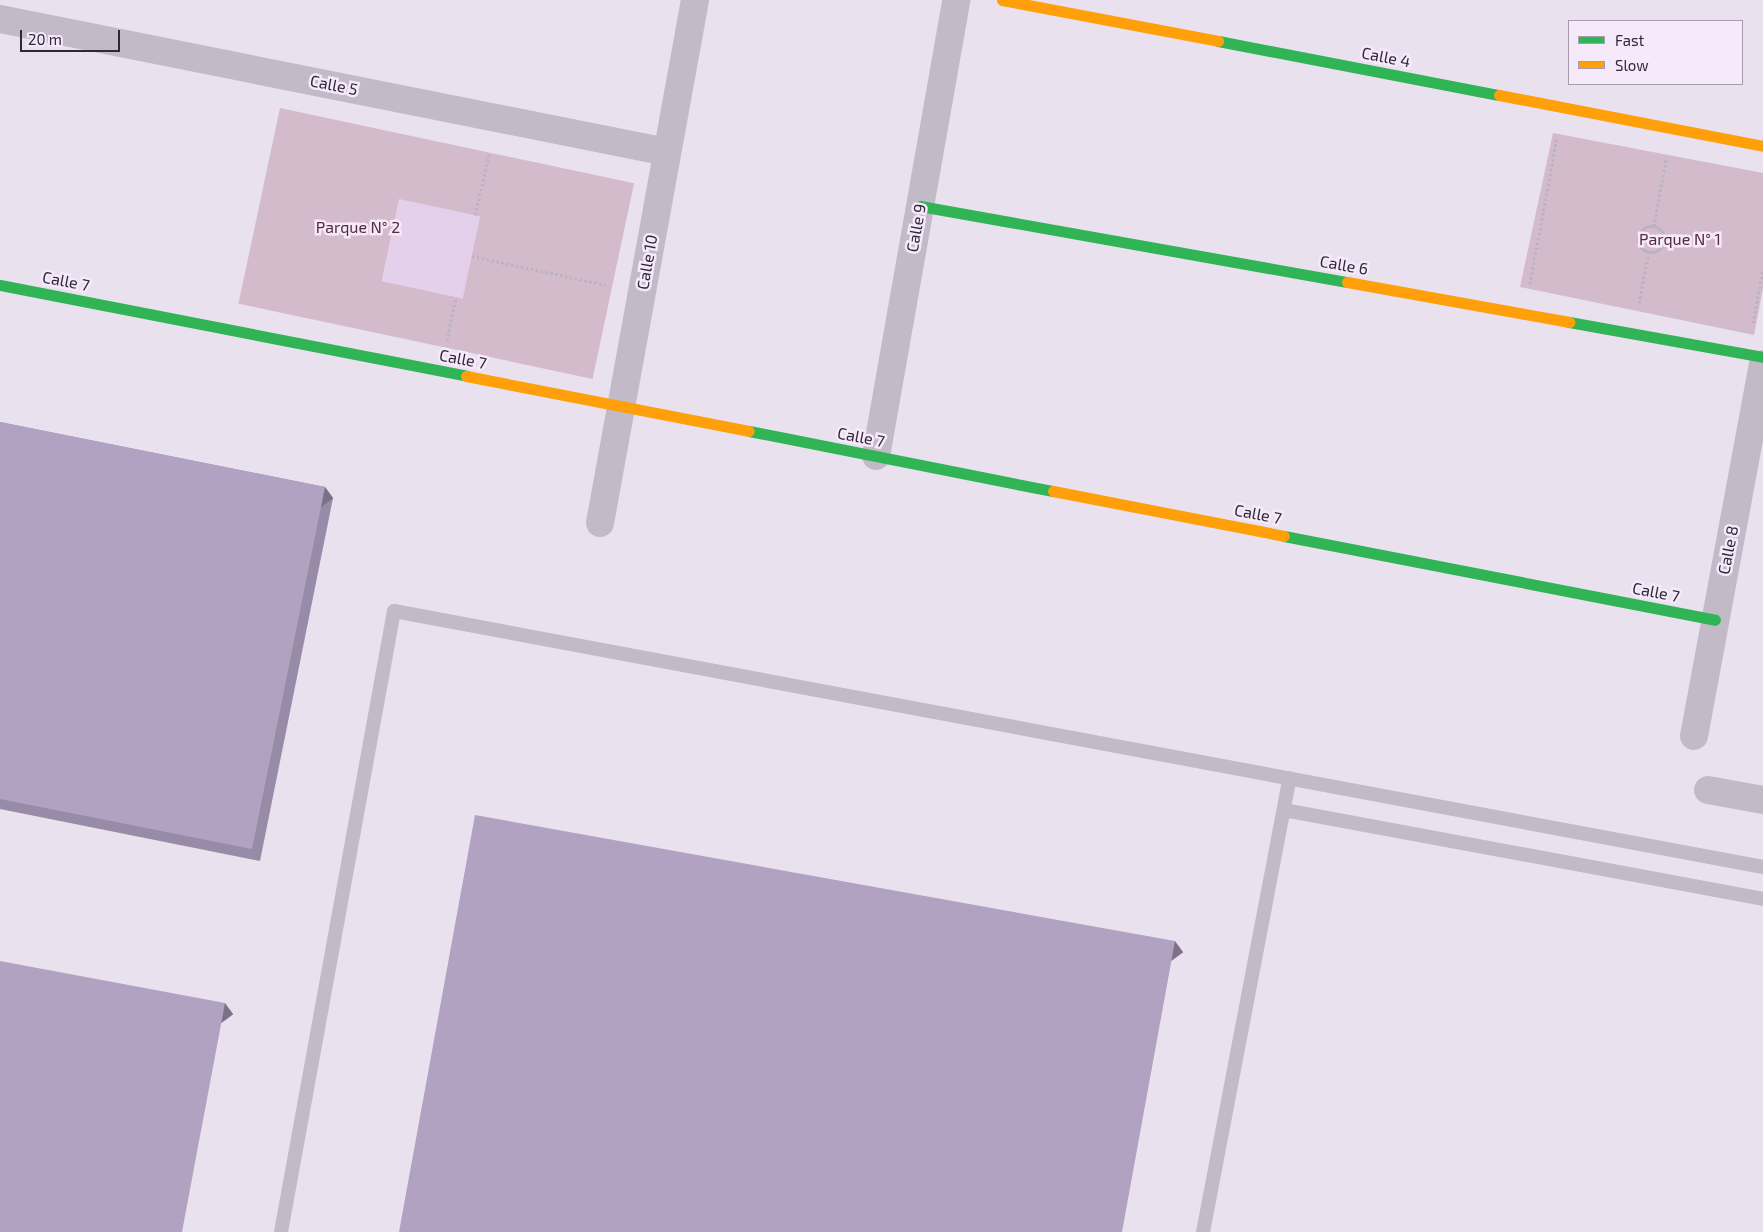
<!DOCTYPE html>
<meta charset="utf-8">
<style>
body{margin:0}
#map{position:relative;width:1763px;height:1232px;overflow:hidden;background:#eae1ee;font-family:"Exo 2",sans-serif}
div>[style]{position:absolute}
.green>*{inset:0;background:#d4bbcb;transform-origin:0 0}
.plaza>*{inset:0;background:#e5d0ec;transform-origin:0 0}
.path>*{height:3px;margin-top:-1.5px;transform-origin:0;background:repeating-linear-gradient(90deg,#bbb3bf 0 2.5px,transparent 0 5px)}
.path>.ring{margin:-1.5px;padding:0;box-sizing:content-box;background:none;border:3px solid #bbb3bf;border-radius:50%}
.lane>*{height:14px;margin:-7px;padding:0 7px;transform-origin:7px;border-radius:7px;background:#c2bac7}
.street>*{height:28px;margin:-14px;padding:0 14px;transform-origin:14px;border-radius:14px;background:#c2bac7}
.fast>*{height:11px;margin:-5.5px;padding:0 5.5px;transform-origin:5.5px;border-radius:5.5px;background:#30b455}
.slow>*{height:11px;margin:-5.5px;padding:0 5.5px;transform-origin:5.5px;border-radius:5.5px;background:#ff9f0a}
.wall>*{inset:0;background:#988ba7}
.shaded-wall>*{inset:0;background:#7c7188;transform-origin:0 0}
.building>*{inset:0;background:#b1a2c2}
span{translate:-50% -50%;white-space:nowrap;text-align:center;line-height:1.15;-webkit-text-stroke:5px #f5e9fa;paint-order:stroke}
.street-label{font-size:16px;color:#302838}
.park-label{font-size:16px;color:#572b3f}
.legend{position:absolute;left:1568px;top:20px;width:175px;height:65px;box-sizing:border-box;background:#f5e9fa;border:1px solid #a69cac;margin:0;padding:6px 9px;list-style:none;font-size:15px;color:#302838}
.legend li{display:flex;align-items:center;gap:10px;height:25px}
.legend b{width:25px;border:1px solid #a69cac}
.scale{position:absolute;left:20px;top:30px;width:100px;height:22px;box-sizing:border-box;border:2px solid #302838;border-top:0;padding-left:6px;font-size:15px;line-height:18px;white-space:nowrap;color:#302838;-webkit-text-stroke:4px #f5e9fa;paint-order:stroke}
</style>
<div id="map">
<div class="green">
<div style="left:280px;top:108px;width:362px;height:200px;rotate:12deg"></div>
<div style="clip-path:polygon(1553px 133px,1763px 173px,1763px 288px,1754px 335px,1520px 287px)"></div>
</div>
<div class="plaza">
<div style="left:399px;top:199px;width:83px;height:84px;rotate:12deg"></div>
</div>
<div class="path">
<div style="left:475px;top:215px;width:62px;rotate:-76.9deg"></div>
<div style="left:1654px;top:226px;width:68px;rotate:-79.8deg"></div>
<div class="ring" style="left:1638px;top:226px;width:23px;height:23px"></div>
<div style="left:472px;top:256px;width:137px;rotate:12.2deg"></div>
<div style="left:1530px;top:284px;width:149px;rotate:-79.6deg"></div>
<div style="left:1639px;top:303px;width:53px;rotate:-79.1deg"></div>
<div style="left:1753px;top:323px;width:55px;rotate:-79.5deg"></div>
<div style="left:447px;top:341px;width:45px;rotate:-78.4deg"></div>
</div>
<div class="lane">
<div style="left:1284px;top:810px;width:487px;rotate:10.5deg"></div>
<div style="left:281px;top:1232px;width:631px;rotate:-79.69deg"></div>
<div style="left:394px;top:611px;width:1393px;rotate:10.59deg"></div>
<div style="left:1203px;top:1232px;width:462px;rotate:-79.2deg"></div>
</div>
<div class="street">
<div style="left:0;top:19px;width:680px;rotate:11.28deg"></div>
<div style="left:876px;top:456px;width:463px;rotate:-80deg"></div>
<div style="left:600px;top:523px;width:532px;rotate:-79.7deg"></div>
<div style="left:1694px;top:736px;width:378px;rotate:-79.5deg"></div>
<div style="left:1708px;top:790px;width:56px;rotate:10.3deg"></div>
</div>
<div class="fast">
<div style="left:1218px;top:41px;width:286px;rotate:10.9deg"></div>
<div style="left:920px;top:206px;width:434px;rotate:10.1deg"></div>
<div style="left:0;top:285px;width:475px;rotate:11deg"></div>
<div style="left:1569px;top:322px;width:197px;rotate:10.2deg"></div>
<div style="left:749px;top:431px;width:310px;rotate:11.2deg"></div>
<div style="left:1284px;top:536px;width:439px;rotate:11deg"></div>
</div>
<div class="slow">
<div style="left:1002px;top:0;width:220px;rotate:10.7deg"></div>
<div style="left:1499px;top:95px;width:269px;rotate:10.9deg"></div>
<div style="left:1347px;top:282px;width:226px;rotate:10.2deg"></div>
<div style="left:466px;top:376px;width:288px;rotate:11deg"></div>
<div style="left:1053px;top:491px;width:235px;rotate:11deg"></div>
</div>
<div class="wall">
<div style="clip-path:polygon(0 422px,325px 487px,333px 498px,260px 861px,0 809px)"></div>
</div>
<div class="shaded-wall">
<div style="left:325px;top:487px;width:14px;height:369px;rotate:54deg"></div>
<div style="left:1175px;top:941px;width:14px;height:296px;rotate:54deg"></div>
<div style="left:225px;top:1003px;width:14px;height:233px;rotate:54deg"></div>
</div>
<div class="building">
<div style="clip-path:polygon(0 422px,325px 487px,252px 849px,0 799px)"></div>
<div style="clip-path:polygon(475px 815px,1175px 941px,1122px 1232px,399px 1232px)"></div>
<div style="clip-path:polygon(0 961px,225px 1003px,182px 1232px,0 1232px)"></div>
</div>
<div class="street-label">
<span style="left:1386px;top:57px;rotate:11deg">Calle 4</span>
<span style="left:334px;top:85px;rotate:11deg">Calle 5</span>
<span style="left:916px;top:228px;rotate:-80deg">Calle 9</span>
<span style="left:647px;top:262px;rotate:-80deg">Calle 10</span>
<span style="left:1344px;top:265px;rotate:10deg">Calle 6</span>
<span style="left:66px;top:281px;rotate:11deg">Calle 7</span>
<span style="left:463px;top:359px;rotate:11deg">Calle 7</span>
<span style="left:861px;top:437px;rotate:11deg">Calle 7</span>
<span style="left:1258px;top:514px;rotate:11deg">Calle 7</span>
<span style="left:1728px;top:550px;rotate:-79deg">Calle 8</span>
<span style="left:1656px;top:592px;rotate:11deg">Calle 7</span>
</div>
<div class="park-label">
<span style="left:358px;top:227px">Parque N° 2</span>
<span style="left:1680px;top:239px">Parque N° 1</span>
</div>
<ul class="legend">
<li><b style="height:6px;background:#30b455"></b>Fast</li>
<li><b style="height:6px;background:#ff9f0a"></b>Slow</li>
</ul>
<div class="scale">20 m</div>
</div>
